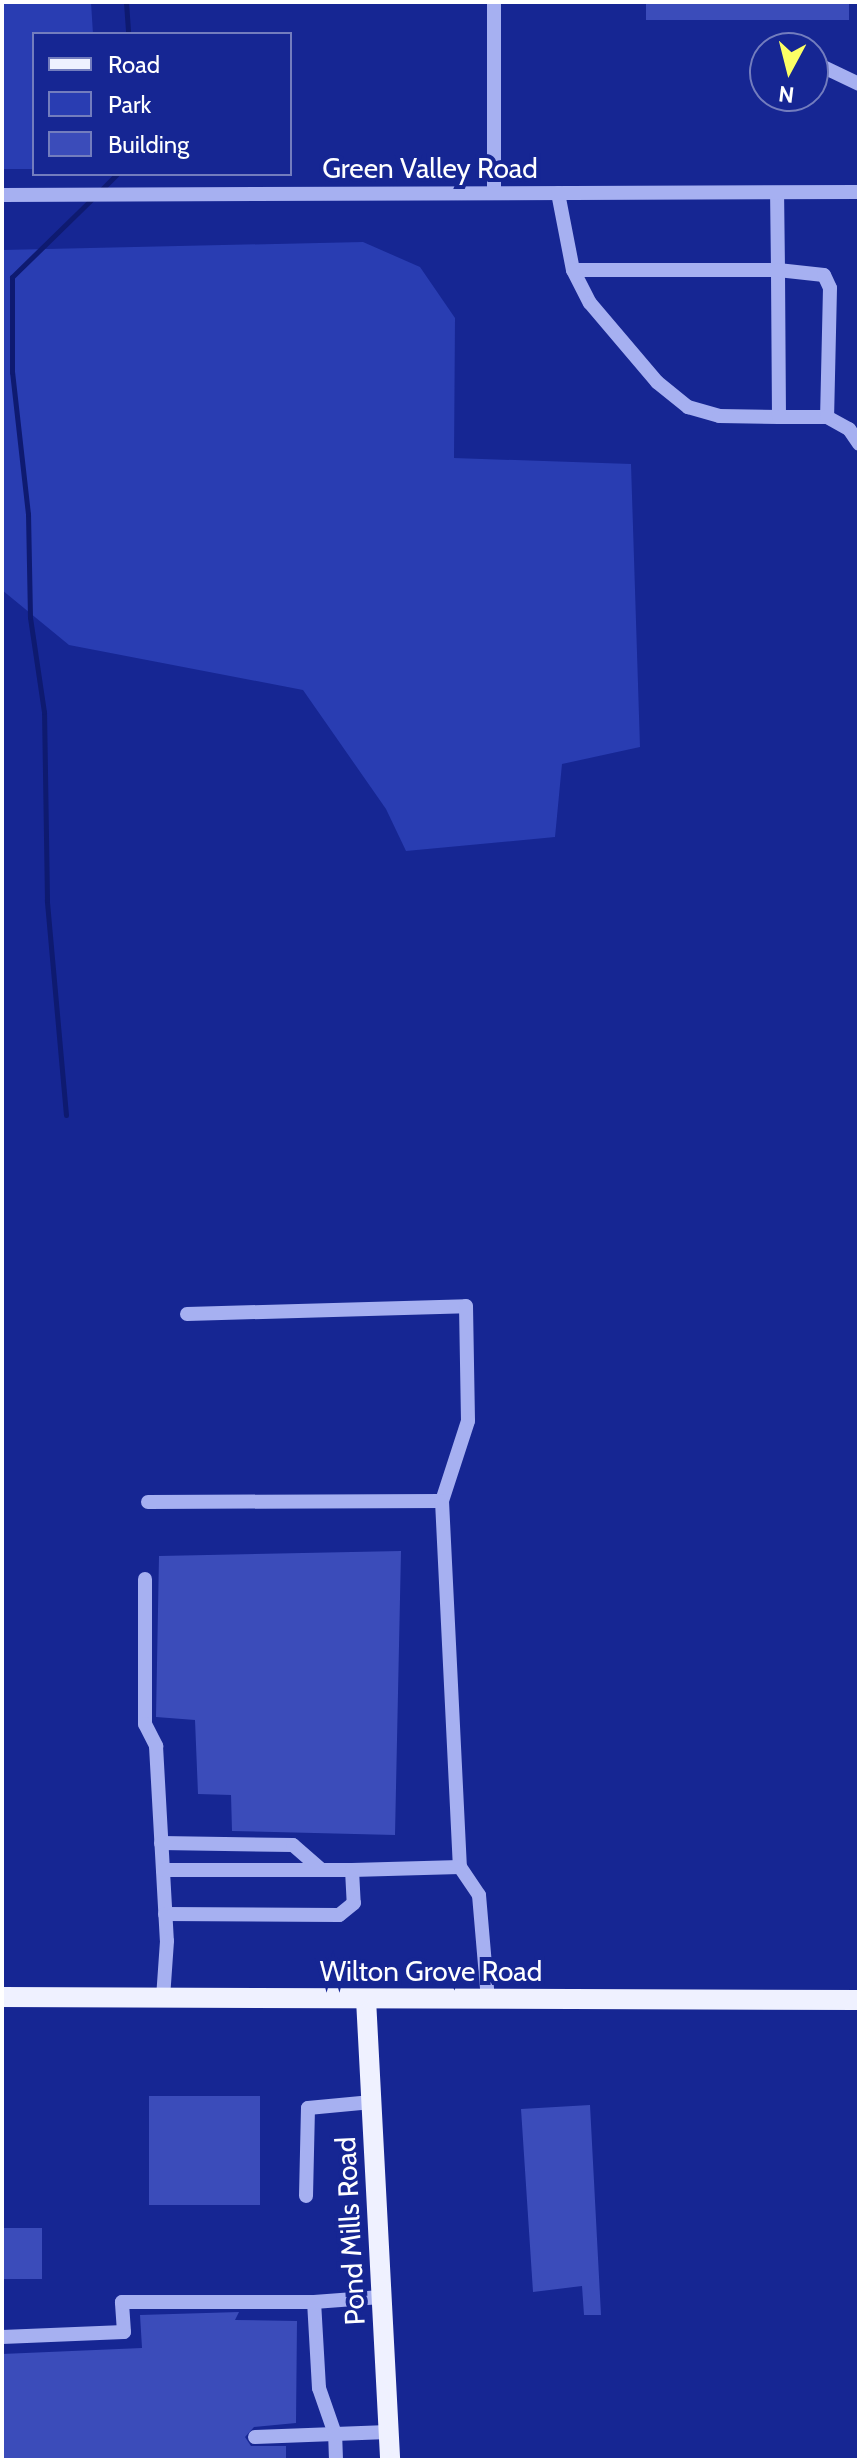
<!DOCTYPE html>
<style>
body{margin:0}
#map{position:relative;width:861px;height:2462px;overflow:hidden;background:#162693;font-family:Cabin,sans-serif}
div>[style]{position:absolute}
.green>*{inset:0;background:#293db2}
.stream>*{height:5px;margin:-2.5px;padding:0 2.5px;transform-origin:2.5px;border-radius:2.5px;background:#0e1a70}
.building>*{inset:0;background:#3b4cba;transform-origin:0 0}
.minor>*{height:14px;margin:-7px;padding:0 7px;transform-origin:7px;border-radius:7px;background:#a6b0f1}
.major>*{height:20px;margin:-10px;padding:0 10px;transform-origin:10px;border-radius:10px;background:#eff1ff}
span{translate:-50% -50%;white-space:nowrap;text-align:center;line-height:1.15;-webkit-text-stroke:8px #162693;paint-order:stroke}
.street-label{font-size:28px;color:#fff}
.frame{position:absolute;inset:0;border:4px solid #fff;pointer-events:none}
.legend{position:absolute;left:32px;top:32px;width:260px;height:144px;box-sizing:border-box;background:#162693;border:2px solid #737dbe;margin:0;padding:10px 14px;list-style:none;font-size:24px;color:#fff}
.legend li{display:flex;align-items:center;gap:16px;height:40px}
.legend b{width:40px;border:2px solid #737dbe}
.north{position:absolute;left:749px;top:32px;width:80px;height:80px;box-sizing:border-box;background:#162693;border:2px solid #737dbe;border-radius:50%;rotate:187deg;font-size:22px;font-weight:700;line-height:32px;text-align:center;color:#fff}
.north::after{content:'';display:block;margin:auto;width:28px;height:36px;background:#fcff65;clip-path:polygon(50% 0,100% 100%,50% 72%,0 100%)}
</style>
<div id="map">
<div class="green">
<div style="clip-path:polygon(2px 2px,91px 2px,93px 34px,34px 34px,34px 169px,2px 169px)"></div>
<div style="clip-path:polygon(363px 242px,420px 267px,455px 318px,454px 458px,631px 464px,640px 747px,562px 764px,555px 837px,406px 851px,386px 809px,303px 690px,69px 645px,2px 590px,2px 250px)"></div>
</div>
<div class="stream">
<div style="left:126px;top:2px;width:32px;rotate:86deg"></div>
<div style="left:100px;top:191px;width:24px;rotate:-45deg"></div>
<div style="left:66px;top:1115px;width:216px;rotate:-95.1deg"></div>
<div style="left:47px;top:900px;width:188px;rotate:-90.9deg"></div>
<div style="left:44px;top:712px;width:96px;rotate:-98.4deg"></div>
<div style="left:30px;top:617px;width:103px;rotate:-91.1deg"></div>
<div style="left:28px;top:514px;width:143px;rotate:-96.4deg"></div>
<div style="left:12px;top:372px;width:95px;rotate:-90deg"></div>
<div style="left:12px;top:277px;width:113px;rotate:-44.3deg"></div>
</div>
<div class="building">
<div style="left:646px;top:2px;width:203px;height:18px"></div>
<div style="clip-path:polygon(401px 1551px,395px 1835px,232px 1831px,231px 1795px,198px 1794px,195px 1720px,156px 1717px,159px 1556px)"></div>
<div style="left:149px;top:2096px;width:111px;height:109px"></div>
<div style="clip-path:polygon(590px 2105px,601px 2315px,584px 2315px,582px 2286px,533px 2292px,521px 2109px)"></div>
<div style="left:2px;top:2228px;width:40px;height:51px"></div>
<div style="clip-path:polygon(239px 2312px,235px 2320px,297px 2321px,296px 2423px,254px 2427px,245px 2437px,251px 2446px,286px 2446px,286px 2460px,2px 2460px,2px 2354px,142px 2348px,140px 2315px)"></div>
</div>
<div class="minor">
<div style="left:776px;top:43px;width:10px;rotate:29deg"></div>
<div style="left:813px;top:62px;width:51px;rotate:25.6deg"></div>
<div style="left:494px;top:193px;width:191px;rotate:-90deg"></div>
<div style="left:558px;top:193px;width:78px;rotate:79deg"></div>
<div style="left:573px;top:270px;width:205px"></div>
<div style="left:778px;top:270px;width:77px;rotate:-90.7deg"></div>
<div style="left:2px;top:195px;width:857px;rotate:-0.2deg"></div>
<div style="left:573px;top:270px;width:37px;rotate:63deg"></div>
<div style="left:590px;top:303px;width:104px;rotate:49.7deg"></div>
<div style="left:657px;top:382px;width:40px;rotate:39deg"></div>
<div style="left:688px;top:407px;width:32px;rotate:16deg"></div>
<div style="left:719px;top:416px;width:60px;rotate:1deg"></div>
<div style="left:779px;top:417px;width:147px;rotate:-90.4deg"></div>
<div style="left:778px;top:270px;width:46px;rotate:6.2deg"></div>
<div style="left:824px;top:275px;width:14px;rotate:65deg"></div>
<div style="left:830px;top:288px;width:129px;rotate:91.3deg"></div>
<div style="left:827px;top:417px;width:48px;rotate:180deg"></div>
<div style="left:827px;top:417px;width:25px;rotate:29deg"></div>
<div style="left:849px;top:429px;width:18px;rotate:56deg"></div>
<div style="left:187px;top:1314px;width:279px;rotate:-1.6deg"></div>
<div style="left:466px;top:1306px;width:115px;rotate:89deg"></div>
<div style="left:468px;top:1421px;width:84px;rotate:108deg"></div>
<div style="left:148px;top:1502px;width:294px;rotate:-0.2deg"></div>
<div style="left:442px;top:1501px;width:366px;rotate:87.2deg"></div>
<div style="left:460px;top:1867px;width:34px;rotate:56deg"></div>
<div style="left:479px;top:1895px;width:104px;rotate:85.1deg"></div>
<div style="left:145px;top:1579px;width:145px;rotate:90deg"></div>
<div style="left:145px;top:1724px;width:25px;rotate:63deg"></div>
<div style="left:156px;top:1746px;width:195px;rotate:86.8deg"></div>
<div style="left:167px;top:1941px;width:57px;rotate:94deg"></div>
<div style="left:161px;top:1843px;width:132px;rotate:0.9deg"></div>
<div style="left:293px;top:1845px;width:38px;rotate:41deg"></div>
<div style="left:163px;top:1870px;width:189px"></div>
<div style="left:352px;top:1870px;width:33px;rotate:87deg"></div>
<div style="left:354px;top:1903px;width:19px;rotate:141deg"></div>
<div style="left:339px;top:1915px;width:174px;rotate:-179.7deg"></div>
<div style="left:352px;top:1870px;width:108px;rotate:-1.6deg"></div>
<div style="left:306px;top:2196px;width:88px;rotate:-88.7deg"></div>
<div style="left:308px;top:2108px;width:64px;rotate:-5.4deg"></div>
<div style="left:2px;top:2337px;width:122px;rotate:-2.3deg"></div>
<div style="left:124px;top:2332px;width:30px;rotate:-94deg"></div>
<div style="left:122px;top:2302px;width:192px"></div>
<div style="left:255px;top:2437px;width:80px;rotate:-2.1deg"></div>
<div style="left:335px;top:2434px;width:49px;rotate:-109.2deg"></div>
<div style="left:319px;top:2388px;width:86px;rotate:-93.3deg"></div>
<div style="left:314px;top:2302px;width:67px;rotate:-4.3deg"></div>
<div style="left:336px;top:2460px;width:26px;rotate:-92deg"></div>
<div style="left:335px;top:2434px;width:53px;rotate:-2.2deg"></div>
</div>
<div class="major">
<div style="left:2px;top:1997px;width:857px;rotate:0.2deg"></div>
<div style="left:366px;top:1999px;width:462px;rotate:87deg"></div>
</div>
<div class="street-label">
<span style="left:430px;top:168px">Green Valley Road</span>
<span style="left:431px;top:1971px">Wilton Grove Road</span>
<span style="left:350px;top:2231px;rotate:-93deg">Pond Mills Road</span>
</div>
<div class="frame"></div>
<ul class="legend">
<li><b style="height:10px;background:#eff1ff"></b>Road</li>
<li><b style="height:22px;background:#293db2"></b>Park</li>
<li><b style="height:22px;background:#3b4cba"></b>Building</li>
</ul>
<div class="north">N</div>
</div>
